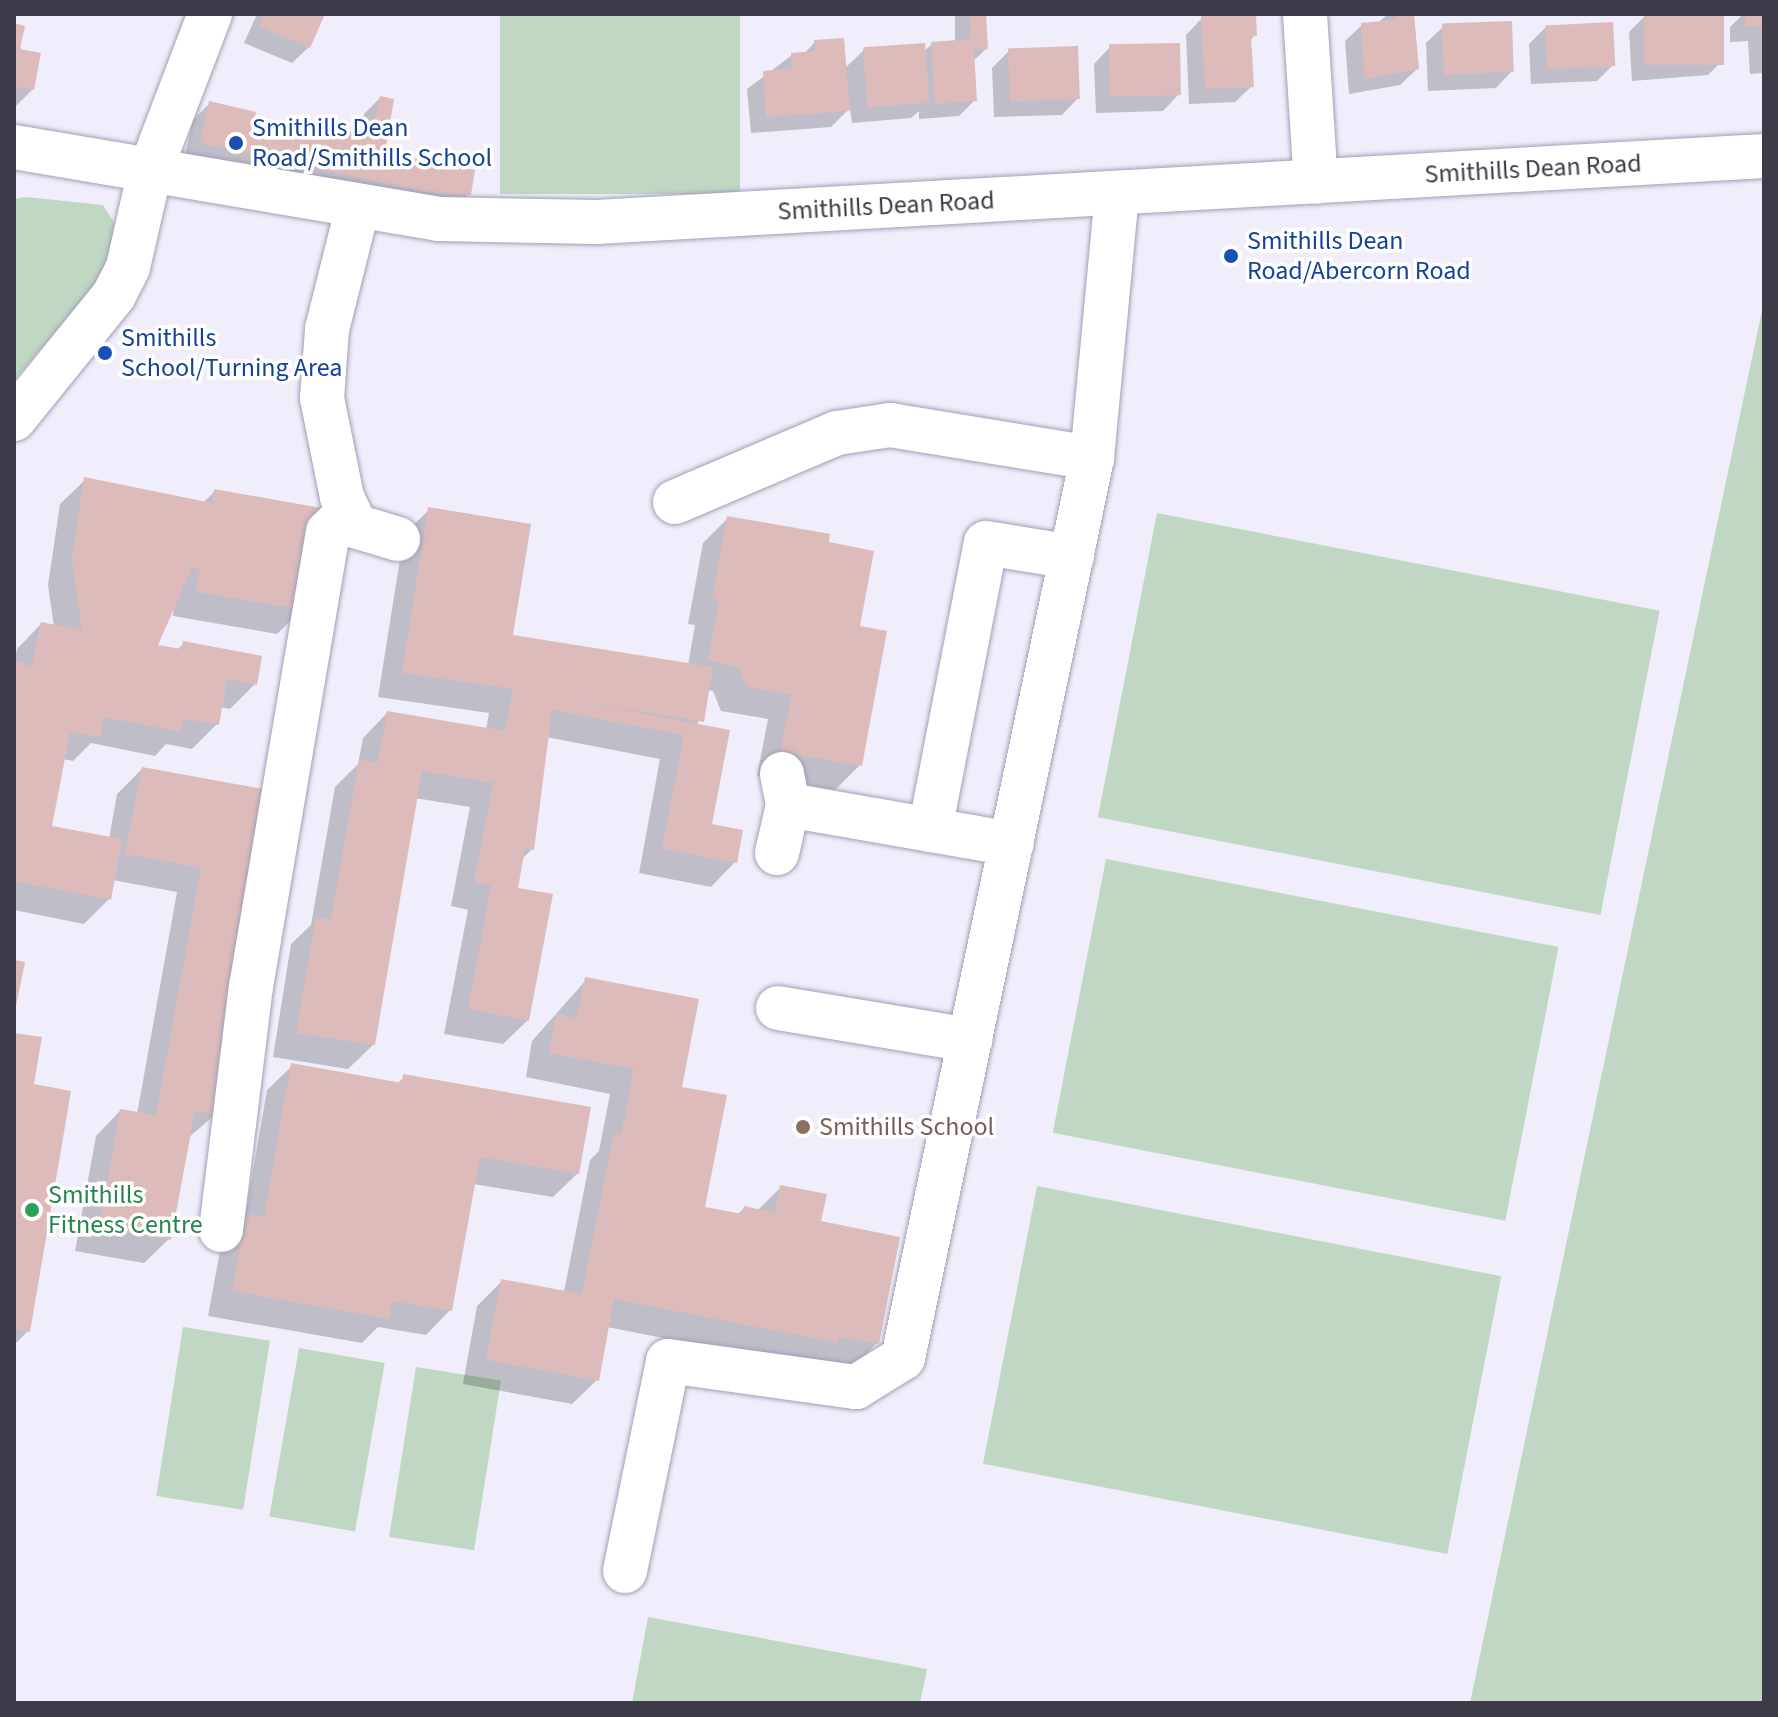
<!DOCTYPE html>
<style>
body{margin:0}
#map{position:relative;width:1778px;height:1717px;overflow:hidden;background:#efeefa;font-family:"Source Sans 3",sans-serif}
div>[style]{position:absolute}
.green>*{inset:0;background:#bfd7c3;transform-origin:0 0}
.shadow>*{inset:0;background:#0003}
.building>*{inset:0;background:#ddbbba;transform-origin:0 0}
.roads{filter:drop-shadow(0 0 2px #a19eb9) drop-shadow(0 0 2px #a19eb9)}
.minor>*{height:44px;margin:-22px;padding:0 22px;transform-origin:22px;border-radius:22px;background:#fff}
.dots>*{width:22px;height:22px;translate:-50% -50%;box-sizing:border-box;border:4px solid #fff;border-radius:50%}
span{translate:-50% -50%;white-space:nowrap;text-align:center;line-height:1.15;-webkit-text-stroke:7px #fff;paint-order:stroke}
.transit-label{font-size:26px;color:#164399}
.left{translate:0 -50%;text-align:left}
.street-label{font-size:26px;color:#3d3b47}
.education-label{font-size:26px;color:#785e54}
.leisure-label{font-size:26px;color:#27864d}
.frame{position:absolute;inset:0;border:16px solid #3d3b47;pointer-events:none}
</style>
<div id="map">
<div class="green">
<div style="left:500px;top:14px;width:240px;height:180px"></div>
<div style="clip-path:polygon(26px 197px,103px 205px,115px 224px,116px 248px,108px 271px,14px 380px,14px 199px)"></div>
<div style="clip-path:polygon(1764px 301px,1764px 1703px,1470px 1703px,1711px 553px)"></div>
<div style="left:1157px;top:513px;width:512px;height:310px;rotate:11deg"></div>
<div style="left:1106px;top:859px;width:461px;height:279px;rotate:11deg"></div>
<div style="left:1037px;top:1186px;width:473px;height:283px;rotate:11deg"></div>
<div style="left:183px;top:1327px;width:88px;height:171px;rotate:9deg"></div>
<div style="left:299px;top:1348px;width:87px;height:171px;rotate:10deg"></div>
<div style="left:416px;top:1367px;width:86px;height:172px;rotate:9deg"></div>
<div style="clip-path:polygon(648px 1617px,927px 1669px,920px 1703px,632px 1703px)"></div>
</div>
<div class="shadow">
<div style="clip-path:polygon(257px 14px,323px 14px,309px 47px,292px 63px,244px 43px)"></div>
<div style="clip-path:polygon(955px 14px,984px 14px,986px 49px,973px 61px,975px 100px,959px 116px,919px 119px,919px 111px,911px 118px,852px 123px,850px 108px,831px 127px,751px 133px,747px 89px,792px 55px,804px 54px,815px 42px,844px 69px,864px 50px,923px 52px,932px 44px,955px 42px)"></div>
<div style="clip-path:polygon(1388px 14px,1412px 14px,1417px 69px,1400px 85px,1349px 94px,1345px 41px,1362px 25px,1378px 23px)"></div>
<div style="clip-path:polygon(1722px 14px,1724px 59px,1708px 75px,1632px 81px,1629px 32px,1645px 16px)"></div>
<div style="clip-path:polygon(1743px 14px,1764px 14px,1764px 73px,1750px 74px,1748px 41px,1730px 42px,1730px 27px)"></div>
<div style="clip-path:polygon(1202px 18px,1255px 35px,1249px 42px,1252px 86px,1235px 102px,1189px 104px,1186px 35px)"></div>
<div style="clip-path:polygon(14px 26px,33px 89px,16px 106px,14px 105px)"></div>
<div style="clip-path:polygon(1443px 27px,1512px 71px,1496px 88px,1428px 91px,1426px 43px)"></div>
<div style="clip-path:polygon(1546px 27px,1613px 65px,1597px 81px,1531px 84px,1529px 44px)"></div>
<div style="clip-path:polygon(1110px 47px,1179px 94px,1163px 111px,1096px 113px,1094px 64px)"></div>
<div style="clip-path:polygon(1009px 51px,1078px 98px,1062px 115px,994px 117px,992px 68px)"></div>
<div style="clip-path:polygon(380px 98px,383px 155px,469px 194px,452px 211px,184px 159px,193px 120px,210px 103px,249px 132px,269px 137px,277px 129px,295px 133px,307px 120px,359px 136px,364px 114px)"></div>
<div style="clip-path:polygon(85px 480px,203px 503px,214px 492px,302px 609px,277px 634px,173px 616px,174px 606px,155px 646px,177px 650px,184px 643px,255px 684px,230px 709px,220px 707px,217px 724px,192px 749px,166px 744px,155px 756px,91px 743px,73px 761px,63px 759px,50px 828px,109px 839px,117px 794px,142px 769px,266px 791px,216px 1114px,188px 1138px,169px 1239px,144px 1263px,75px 1251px,96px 1136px,120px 1111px,137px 1114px,177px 892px,112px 880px,109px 899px,84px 924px,14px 910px,14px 663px,17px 649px,41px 624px,54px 627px,48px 585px,60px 504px)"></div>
<div style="clip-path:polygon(429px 510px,511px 637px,688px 665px,695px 625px,688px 624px,703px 543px,728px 518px,826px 544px,857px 628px,860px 765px,835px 790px,757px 776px,768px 719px,721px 711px,713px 691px,708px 690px,697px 726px,710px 826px,735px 862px,711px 887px,639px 873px,660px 759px,546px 737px,532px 849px,521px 860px,516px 889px,528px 1020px,503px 1044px,444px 1034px,468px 910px,451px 906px,470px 807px,415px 798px,373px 1045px,348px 1069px,273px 1057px,291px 944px,311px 925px,335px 787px,358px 764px,363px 738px,387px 713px,486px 730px,489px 713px,378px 697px,404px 534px)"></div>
<div style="clip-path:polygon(586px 980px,680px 1088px,702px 1209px,737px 1215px,744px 1208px,757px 1211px,781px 1187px,819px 1223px,877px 1343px,852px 1368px,811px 1367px,607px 1327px,597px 1380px,572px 1404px,463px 1384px,477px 1306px,502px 1281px,564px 1292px,590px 1160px,599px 1151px,610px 1094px,526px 1077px,532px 1041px)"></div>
<div style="clip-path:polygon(14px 1035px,31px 1086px,28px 1331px,14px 1345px)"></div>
<div style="clip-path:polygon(292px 1066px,397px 1084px,404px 1077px,578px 1173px,553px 1197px,473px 1184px,450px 1310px,426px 1335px,378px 1327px,362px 1343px,208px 1316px,222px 1240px,245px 1217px,267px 1090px)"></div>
</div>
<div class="building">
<div style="clip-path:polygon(264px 14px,325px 14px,310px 48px,259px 26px)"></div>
<div style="clip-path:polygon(970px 14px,986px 14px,988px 49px,974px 50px,977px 101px,935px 104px,931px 42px,971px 39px)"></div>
<div style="clip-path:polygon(1256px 14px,1257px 36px,1251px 36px,1254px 87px,1205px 89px,1201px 16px)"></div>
<div style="clip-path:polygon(1395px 14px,1414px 14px,1419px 69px,1365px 79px,1361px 23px,1395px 20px)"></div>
<div style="left:1644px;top:14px;width:80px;height:51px"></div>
<div style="left:1745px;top:14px;width:19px;height:12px"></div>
<div style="left:1512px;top:21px;width:51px;height:70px;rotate:88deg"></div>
<div style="left:1613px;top:22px;width:44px;height:68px;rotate:87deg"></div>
<div style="clip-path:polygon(14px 23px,25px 26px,20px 49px,41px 53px,34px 90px,14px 86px)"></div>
<div style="clip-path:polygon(844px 38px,850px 111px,766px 117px,763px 71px,793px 68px,791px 53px,815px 51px,814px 40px)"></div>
<div style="left:925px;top:43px;width:60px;height:62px;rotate:86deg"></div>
<div style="left:1180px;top:43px;width:52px;height:71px;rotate:89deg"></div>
<div style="left:1078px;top:46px;width:53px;height:70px;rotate:88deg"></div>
<div style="clip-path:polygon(380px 96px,394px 99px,385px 153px,475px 170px,471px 195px,425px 192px,200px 143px,209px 101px,256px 112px,251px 130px,274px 136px,276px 127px,304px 133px,307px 118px,370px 138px)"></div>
<div style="clip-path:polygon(84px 477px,212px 503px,214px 489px,321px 508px,303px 610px,196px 592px,200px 569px,192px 568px,158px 645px,181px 649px,183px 641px,262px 656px,257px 685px,227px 679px,219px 725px,184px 719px,181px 732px,104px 717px,100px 737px,70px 732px,52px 826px,122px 839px,111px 900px,14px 881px,14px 661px,32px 666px,41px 622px,82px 630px,72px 559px)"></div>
<div style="clip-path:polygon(428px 507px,531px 524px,513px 635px,713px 667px,704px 722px,572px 700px,730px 730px,712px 824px,743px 830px,737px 863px,662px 849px,684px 735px,552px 710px,534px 850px,525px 849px,518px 888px,553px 894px,529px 1021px,468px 1009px,491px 885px,474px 882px,493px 783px,422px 771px,375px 1045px,296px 1033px,316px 917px,331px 920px,359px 760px,378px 763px,387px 711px,505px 731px,513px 689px,402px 673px)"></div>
<div style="clip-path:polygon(727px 516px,830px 534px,829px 542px,874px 551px,860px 626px,887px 631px,862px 766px,781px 752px,791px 695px,746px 687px,738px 667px,708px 661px,719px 601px,712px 600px)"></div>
<div style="clip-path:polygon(142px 767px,268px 790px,217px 1115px,195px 1111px,171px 1240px,99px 1227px,120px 1109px,156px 1115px,201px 868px,125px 854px)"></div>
<div style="clip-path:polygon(14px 960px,25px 962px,15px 1011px,14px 1011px)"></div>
<div style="clip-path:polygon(585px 977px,699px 999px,682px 1087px,727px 1095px,705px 1207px,742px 1214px,744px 1206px,775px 1213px,780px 1185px,827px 1194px,821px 1221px,900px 1237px,879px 1344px,839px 1337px,838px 1343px,614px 1299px,599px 1381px,486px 1360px,501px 1279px,582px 1294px,614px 1133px,621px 1135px,634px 1069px,549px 1053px,556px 1014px,577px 1018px)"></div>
<div style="clip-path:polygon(14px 1033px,42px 1037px,34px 1084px,71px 1091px,30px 1332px,14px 1329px)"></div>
<div style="clip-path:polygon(291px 1063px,402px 1083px,403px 1074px,591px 1107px,579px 1174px,480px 1157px,452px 1311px,392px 1301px,389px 1319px,232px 1291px,246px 1214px,264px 1217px)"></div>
</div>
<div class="roads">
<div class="minor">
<div style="left:1305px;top:14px;width:168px;rotate:86.3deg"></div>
<div style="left:14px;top:147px;width:430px;rotate:9.6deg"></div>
<div style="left:438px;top:219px;width:159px;rotate:1.1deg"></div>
<div style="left:597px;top:222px;width:1169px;rotate:-3.24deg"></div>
<div style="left:358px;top:206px;width:127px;rotate:104.1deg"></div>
<div style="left:327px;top:329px;width:69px;rotate:94.1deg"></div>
<div style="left:322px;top:398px;width:101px;rotate:78.6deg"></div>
<div style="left:342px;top:497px;width:32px;rotate:66deg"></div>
<div style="left:355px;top:526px;width:45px;rotate:16.8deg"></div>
<div style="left:14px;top:419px;width:159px;rotate:-51.1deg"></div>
<div style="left:114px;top:295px;width:31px;rotate:-63deg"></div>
<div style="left:128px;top:267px;width:98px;rotate:-77.1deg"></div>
<div style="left:150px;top:171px;width:168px;rotate:-69.1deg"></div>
<div style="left:675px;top:502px;width:176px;rotate:-23.1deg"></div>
<div style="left:837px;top:433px;width:54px;rotate:-8.6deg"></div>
<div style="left:890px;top:425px;width:205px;rotate:9.3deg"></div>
<div style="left:782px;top:774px;width:32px;rotate:79deg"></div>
<div style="left:788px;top:805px;width:227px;rotate:9.9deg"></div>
<div style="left:930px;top:830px;width:292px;rotate:-79deg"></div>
<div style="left:986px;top:543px;width:87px;rotate:9.2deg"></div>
<div style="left:777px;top:853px;width:49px;rotate:-77.1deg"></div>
<div style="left:778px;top:1008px;width:195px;rotate:9.5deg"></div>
<div style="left:221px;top:1230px;width:245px;rotate:-83deg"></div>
<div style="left:251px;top:987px;width:461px;rotate:-80.4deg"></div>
<div style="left:328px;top:532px;width:29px;rotate:-44deg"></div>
<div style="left:625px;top:1571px;width:214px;rotate:-78.4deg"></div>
<div style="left:668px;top:1361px;width:190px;rotate:7.9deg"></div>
<div style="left:856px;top:1387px;width:55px;rotate:-31.7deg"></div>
<div style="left:903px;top:1358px;width:920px;rotate:-78.14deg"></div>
<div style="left:1092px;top:458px;width:266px;rotate:-84.6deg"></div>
</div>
</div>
<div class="dots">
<div style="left:236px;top:143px;background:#1a4fb4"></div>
<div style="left:1231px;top:256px;background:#1a4fb4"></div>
<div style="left:105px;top:353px;background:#1a4fb4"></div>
<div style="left:803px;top:1127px;background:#8d6e63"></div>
<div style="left:32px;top:1210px;background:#2e9e5b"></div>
</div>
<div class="transit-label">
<span class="left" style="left:252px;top:143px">Smithills Dean<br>Road/Smithills School</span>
<span class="left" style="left:1247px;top:256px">Smithills Dean<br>Road/Abercorn Road</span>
<span class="left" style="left:121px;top:353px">Smithills<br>School/Turning Area</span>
</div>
<div class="street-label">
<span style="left:1533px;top:169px;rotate:-3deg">Smithills Dean Road</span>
<span style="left:886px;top:206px;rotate:-3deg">Smithills Dean Road</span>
</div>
<div class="education-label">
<span class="left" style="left:819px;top:1127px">Smithills School</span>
</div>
<div class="leisure-label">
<span class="left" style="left:48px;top:1210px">Smithills<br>Fitness Centre</span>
</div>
<div class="frame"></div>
</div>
